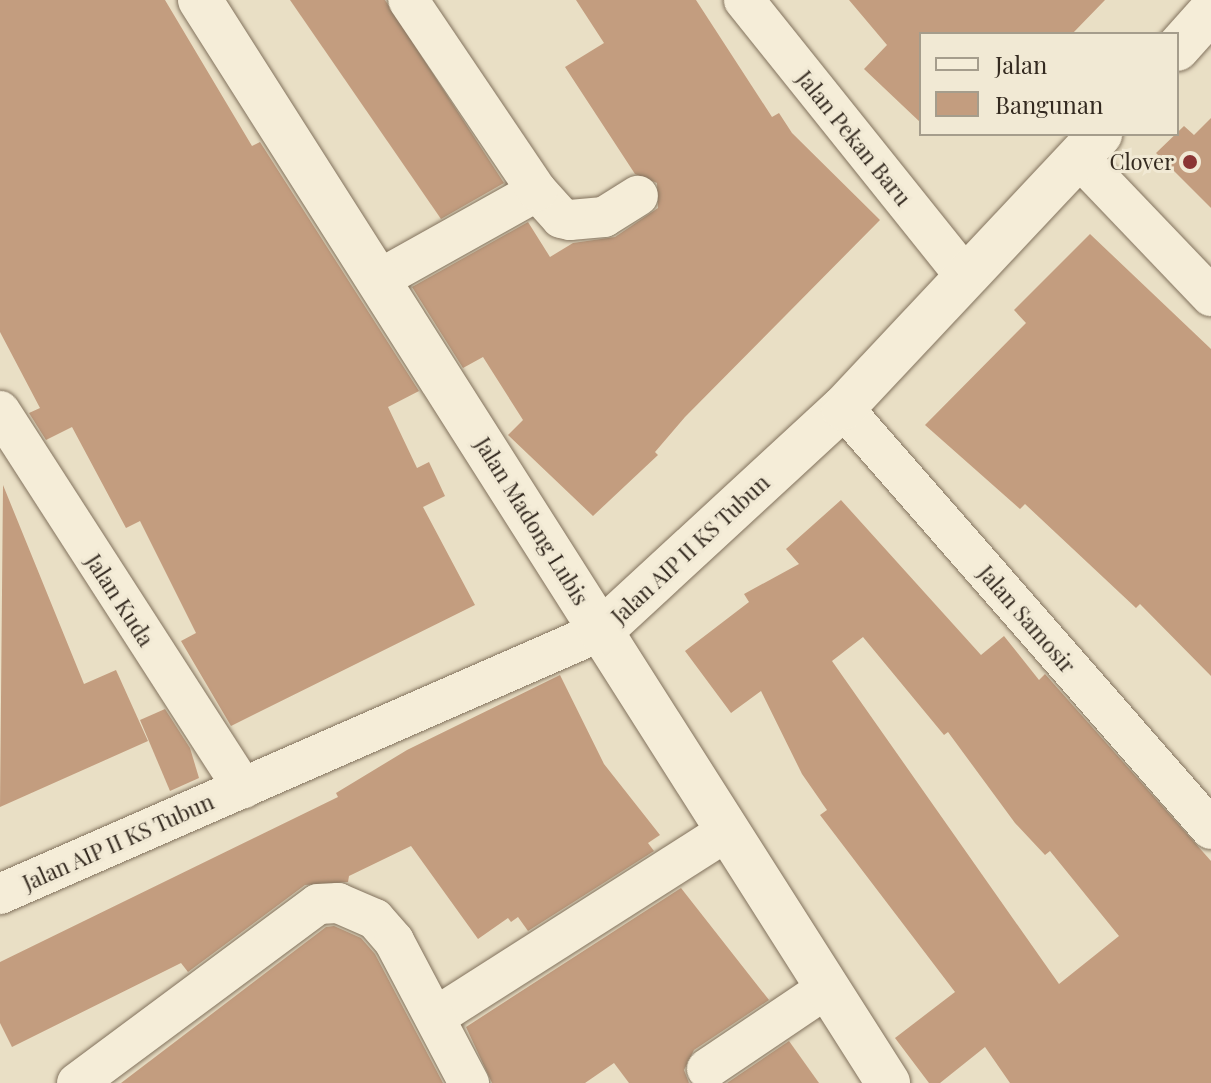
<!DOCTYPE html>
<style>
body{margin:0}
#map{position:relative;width:1211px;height:1083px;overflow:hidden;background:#e9dfc5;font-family:"Playfair Display",serif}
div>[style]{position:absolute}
.building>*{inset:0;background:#c39d7f}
.roads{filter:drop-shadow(0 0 2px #82725d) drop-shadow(0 0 2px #82725d)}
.minor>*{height:40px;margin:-20px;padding:0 20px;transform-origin:20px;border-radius:20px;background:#f5edd8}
.tertiary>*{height:44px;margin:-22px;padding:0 22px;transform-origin:22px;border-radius:22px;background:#f5edd8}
.dots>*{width:22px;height:22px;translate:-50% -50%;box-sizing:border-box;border:4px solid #f1e9d4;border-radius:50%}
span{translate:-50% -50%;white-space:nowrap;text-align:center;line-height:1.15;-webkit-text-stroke:6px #f1e9d4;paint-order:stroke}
.street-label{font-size:22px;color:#342a20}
.poi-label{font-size:22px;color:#342a20}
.right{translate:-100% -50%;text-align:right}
.legend{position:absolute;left:919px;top:32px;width:260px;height:104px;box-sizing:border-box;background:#f1e9d4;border:2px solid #a59d8c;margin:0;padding:10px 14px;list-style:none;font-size:24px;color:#342a20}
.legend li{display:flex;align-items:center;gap:16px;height:40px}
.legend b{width:40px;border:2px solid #a59d8c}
</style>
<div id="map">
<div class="building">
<div style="clip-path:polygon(0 0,165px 0,252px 146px,260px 142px,419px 391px,388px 407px,417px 468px,429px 462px,445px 496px,423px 507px,475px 605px,231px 726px,181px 641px,196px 633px,140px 521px,126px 528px,72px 427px,46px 440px,29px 413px,40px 408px,0 332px)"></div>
<div style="clip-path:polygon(290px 0,385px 0,504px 183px,441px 219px)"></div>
<div style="clip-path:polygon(576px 0,696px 0,772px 117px,779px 113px,792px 133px,880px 220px,685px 417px,655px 452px,658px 455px,593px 516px,508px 435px,523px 420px,483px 357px,463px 368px,412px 287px,528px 222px,550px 257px,573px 243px,615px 237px,658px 208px,657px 183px,635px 174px,565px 67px,604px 43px)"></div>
<div style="clip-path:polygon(849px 0,1105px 0,1072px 34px,921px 34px,921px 123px,864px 69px,887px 45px)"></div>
<div style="clip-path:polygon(1211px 118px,1211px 208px,1156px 153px,1184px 126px,1194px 135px)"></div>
<div style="clip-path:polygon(1090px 234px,1211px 349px,1211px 676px,1140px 604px,1136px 608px,1025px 504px,1020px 509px,925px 425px,1026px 323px,1014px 310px)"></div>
<div style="clip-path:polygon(3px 485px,84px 684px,116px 670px,148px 741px,0 807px)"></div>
<div style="clip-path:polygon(evenodd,841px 500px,981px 655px,1004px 636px,1039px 680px,1045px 674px,1211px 861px,1211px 1083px,1010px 1083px,985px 1047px,940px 1083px,929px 1083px,895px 1038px,955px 992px,820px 815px,827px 810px,802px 774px,761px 691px,731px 713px,685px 651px,749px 602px,744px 594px,799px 564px,786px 549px,841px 500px,863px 637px,944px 735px,948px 732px,1015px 823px,1045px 855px,1050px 851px,1119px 936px,1059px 984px,832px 661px,863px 637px)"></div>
<div style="clip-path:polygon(560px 675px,604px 764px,660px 835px,648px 843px,654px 851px,528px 931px,518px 917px,511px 922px,508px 918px,478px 939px,411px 846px,349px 876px,348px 882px,305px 885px,188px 972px,181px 963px,12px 1047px,0 1023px,0 962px,338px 797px,336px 793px,407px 750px)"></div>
<div style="clip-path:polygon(165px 709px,190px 748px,199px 778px,170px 791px,140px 720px)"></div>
<div style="clip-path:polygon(681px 888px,769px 1000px,694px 1050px,684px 1070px,689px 1083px,629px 1083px,614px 1063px,585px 1083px,492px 1083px,466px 1027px)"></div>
<div style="clip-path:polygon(334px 926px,361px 938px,375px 954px,443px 1083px,121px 1083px,326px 927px)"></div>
<div style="clip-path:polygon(789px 1041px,819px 1083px,727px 1083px)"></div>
</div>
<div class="roads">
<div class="minor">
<div style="left:744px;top:0;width:354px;rotate:51.3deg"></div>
<div style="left:1079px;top:158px;width:191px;rotate:46.3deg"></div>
<div style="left:537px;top:191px;width:36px;rotate:48deg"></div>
<div style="left:561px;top:218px;width:9px;rotate:13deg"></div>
<div style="left:570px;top:220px;width:34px;rotate:-5deg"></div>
<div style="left:604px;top:217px;width:40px;rotate:-32deg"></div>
<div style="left:378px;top:280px;width:182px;rotate:-29.2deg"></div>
<div style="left:537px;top:191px;width:230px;rotate:-124deg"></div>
<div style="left:843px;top:408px;width:559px;rotate:48.84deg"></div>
<div style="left:0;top:411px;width:449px;rotate:57.2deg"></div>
<div style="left:0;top:894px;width:656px;rotate:-23.63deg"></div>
<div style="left:437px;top:1016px;width:343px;rotate:-32.5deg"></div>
<div style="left:707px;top:1069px;width:145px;rotate:-34deg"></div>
<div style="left:77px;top:1083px;width:300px;rotate:-36.6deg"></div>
<div style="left:318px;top:904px;width:20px;rotate:-3deg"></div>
<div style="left:338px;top:903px;width:40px;rotate:23.4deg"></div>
<div style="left:375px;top:919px;width:29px;rotate:49deg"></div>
<div style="left:394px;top:941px;width:161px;rotate:62.2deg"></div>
</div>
<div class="tertiary">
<div style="left:200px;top:0;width:1283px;rotate:57.57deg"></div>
<div style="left:1177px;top:49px;width:51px;rotate:-48.2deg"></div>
<div style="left:601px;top:631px;width:329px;rotate:-42.7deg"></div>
<div style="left:843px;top:408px;width:376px;rotate:-46.8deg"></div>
</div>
</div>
<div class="dots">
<div style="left:1190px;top:162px;background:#8b3534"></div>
</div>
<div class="street-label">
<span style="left:854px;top:138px;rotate:51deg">Jalan Pekan Baru</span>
<span style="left:532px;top:521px;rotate:58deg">Jalan Madong Lubis</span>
<span style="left:690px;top:549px;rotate:-43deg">Jalan AIP II KS Tubun</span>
<span style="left:120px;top:600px;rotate:57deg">Jalan Kuda</span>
<span style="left:1027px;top:619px;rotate:49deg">Jalan Samosir</span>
<span style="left:118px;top:842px;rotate:-24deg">Jalan AIP II KS Tubun</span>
</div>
<div class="poi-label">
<span class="right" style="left:1174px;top:162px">Clover</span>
</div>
<ul class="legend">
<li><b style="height:10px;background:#f5edd8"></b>Jalan</li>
<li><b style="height:22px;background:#c39d7f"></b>Bangunan</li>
</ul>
</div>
